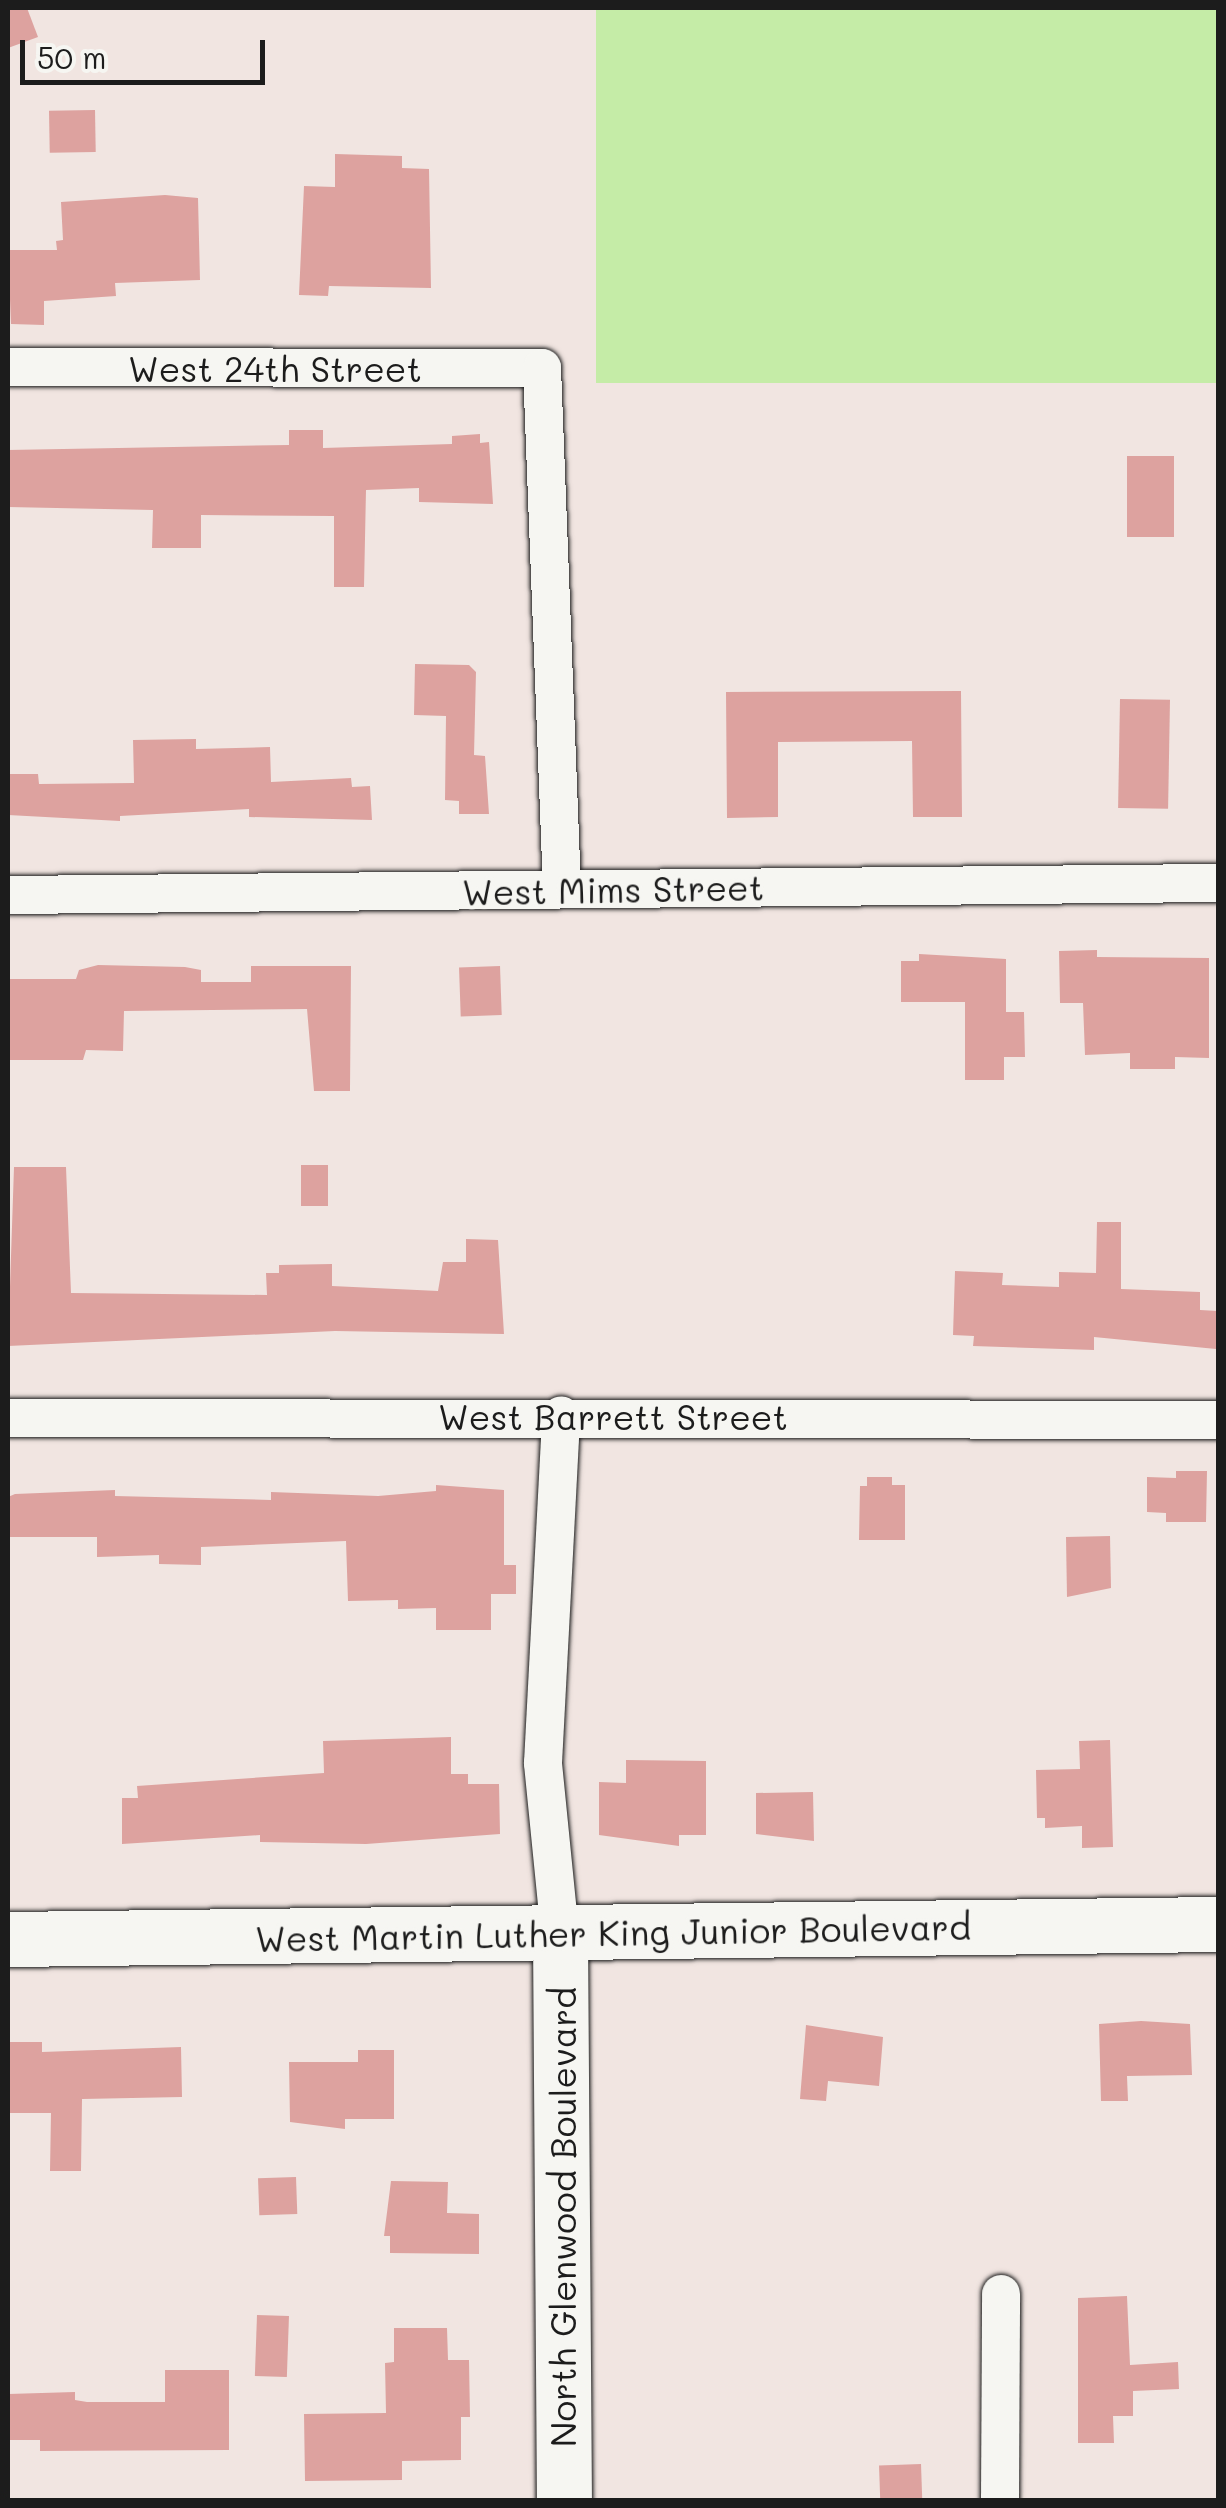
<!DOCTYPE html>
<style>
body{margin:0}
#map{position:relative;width:1226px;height:2508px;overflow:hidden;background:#f1e5e1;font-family:Mali,sans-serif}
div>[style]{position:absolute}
.green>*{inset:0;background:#c5eca7;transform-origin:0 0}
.building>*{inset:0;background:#dda29f;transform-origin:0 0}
.roads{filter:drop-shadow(0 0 2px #1c1c1c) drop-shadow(0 0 2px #1c1c1c)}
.street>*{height:38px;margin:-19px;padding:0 19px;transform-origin:19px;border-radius:19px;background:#f6f6f2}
.secondary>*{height:55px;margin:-27.5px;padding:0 27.5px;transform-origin:27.5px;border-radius:27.5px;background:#f6f6f2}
span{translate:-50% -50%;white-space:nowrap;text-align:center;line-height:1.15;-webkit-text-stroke:8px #f6f6f2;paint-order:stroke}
.street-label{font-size:35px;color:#1c1c1c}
.frame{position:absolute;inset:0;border:10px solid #1c1c1c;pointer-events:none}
.scale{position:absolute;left:20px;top:40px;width:245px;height:45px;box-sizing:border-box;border:5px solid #1c1c1c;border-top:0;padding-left:12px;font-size:30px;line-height:35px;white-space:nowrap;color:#1c1c1c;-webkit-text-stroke:8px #f6f6f2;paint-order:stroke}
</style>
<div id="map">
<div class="green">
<div style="left:596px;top:8px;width:622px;height:375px"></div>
</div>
<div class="building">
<div style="clip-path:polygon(8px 8px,27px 8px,38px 37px,8px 48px)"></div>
<div style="left:95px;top:110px;width:42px;height:46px;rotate:89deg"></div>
<div style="clip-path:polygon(335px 154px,402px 156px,402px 168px,429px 169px,431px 288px,329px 286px,328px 296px,299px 295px,304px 186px,335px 187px)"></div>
<div style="clip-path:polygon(165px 195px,198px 198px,200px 280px,115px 283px,116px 296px,44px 301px,44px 325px,11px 324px,8px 250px,57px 250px,56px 241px,63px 240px,61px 202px)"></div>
<div style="clip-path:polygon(289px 430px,323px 430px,323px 448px,452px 444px,452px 436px,480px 434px,480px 443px,489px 442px,493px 504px,419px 502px,419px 488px,366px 490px,364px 587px,334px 587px,334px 516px,201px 515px,201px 548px,152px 548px,153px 510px,8px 507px,8px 450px,289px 445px)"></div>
<div style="left:1127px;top:456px;width:47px;height:81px"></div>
<div style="clip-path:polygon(415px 664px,469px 665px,476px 672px,474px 755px,485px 756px,489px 814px,459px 814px,459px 801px,445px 800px,446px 716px,414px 715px)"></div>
<div style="clip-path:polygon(961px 691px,962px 817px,913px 817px,912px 741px,778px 742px,778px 817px,727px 818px,726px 692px)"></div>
<div style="left:1120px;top:699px;width:50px;height:109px;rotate:1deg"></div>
<div style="clip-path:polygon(196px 739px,196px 749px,270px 747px,271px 782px,351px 778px,352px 787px,370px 786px,372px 820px,249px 817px,249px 809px,120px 816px,120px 821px,8px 815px,8px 774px,38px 774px,39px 784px,134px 783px,133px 740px)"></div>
<div style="clip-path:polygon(1097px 950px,1097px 957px,1209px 958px,1209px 1058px,1175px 1057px,1175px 1069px,1130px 1069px,1130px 1053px,1085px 1055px,1083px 1003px,1060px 1003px,1059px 951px)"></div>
<div style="clip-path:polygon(919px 954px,1006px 959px,1006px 1012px,1024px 1012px,1025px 1057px,1004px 1057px,1004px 1080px,965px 1080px,965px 1002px,901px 1002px,901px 961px,919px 961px)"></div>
<div style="clip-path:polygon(98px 965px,185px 967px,201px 970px,201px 982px,251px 982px,251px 966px,351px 966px,350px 1091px,314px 1091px,307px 1009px,124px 1011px,123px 1051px,86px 1050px,83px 1060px,8px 1060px,8px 979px,76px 979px,79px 970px)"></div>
<div style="left:500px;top:966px;width:49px;height:41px;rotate:88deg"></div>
<div style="left:301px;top:1165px;width:27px;height:41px"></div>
<div style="clip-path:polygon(14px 1167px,66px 1167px,71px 1293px,267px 1295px,266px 1273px,279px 1273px,279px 1265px,332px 1264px,332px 1286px,438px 1291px,443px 1262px,466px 1262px,466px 1239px,498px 1240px,504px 1334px,335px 1331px,8px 1346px)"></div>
<div style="clip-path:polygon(1097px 1222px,1121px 1222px,1121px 1289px,1200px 1292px,1200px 1310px,1218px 1311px,1216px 1349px,1094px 1337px,1094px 1350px,973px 1346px,974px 1336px,953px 1335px,955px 1271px,1003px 1273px,1002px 1285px,1059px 1287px,1059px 1272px,1096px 1273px)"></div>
<div style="clip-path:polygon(1176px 1471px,1207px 1471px,1206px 1522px,1166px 1522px,1166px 1513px,1147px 1512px,1147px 1477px,1176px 1478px)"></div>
<div style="clip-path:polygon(867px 1477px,892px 1477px,892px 1485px,905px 1485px,905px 1540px,859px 1540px,860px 1486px,867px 1486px)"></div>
<div style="clip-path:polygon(436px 1485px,504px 1490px,504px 1565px,516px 1565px,516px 1594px,491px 1594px,491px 1630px,436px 1630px,436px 1608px,398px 1609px,398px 1600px,348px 1601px,346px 1541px,201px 1547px,201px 1565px,159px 1564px,159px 1555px,97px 1557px,97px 1537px,8px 1537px,8px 1497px,15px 1494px,115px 1490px,115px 1496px,271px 1500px,271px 1492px,378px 1496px,436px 1491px)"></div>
<div style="clip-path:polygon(1110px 1536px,1111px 1588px,1067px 1597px,1066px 1537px)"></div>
<div style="clip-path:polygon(451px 1737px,451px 1774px,468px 1774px,468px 1784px,499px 1784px,500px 1834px,366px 1844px,260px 1842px,260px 1835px,122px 1844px,122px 1798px,138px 1798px,137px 1786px,324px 1773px,323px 1741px)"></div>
<div style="clip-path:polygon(1110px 1740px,1113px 1847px,1082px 1848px,1082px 1826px,1045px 1828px,1045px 1818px,1037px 1818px,1036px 1770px,1080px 1769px,1079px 1741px)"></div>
<div style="clip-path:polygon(626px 1760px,706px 1761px,706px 1835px,679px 1835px,679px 1846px,599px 1835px,599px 1782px,626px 1783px)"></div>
<div style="clip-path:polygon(813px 1792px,814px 1841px,756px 1834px,756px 1793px)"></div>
<div style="clip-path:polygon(1141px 2021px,1190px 2024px,1192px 2075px,1127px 2076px,1128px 2101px,1101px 2101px,1099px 2024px)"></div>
<div style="clip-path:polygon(806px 2025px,883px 2037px,879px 2086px,828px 2081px,826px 2101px,800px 2099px)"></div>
<div style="clip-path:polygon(8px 2042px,42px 2042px,42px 2052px,181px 2047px,182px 2097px,82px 2099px,81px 2171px,50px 2171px,51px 2113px,8px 2113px)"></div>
<div style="clip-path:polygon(358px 2050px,394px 2050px,394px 2119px,345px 2119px,345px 2129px,290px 2122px,289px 2062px,358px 2062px)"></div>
<div style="left:296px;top:2177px;width:37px;height:38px;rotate:88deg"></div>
<div style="clip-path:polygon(391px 2181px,448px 2182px,447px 2213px,479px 2214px,479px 2254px,390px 2253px,390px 2236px,384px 2236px)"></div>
<div style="clip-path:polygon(1127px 2296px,1130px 2365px,1178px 2362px,1179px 2389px,1133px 2391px,1133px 2416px,1113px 2416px,1114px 2443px,1078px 2443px,1078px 2298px)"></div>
<div style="left:257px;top:2315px;width:32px;height:61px;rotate:2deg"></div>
<div style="clip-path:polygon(394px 2328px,447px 2328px,448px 2360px,469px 2360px,470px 2417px,461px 2417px,461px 2460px,402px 2461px,402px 2480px,305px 2481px,304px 2414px,386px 2413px,385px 2363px,394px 2362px)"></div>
<div style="clip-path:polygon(165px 2370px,229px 2370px,229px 2450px,40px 2451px,40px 2440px,8px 2440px,8px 2394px,75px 2392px,75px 2400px,87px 2402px,165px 2402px)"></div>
<div style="left:921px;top:2464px;width:36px;height:42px;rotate:88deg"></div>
</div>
<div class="roads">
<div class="street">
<div style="left:8px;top:367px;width:534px;rotate:0.11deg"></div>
<div style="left:542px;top:368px;width:521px;rotate:87.8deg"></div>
<div style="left:8px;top:895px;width:1210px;rotate:-0.57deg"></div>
<div style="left:8px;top:1418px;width:1210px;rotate:0.09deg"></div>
<div style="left:560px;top:1934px;width:172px;rotate:-95.7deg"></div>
<div style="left:543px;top:1763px;width:348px;rotate:-87deg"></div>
<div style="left:1000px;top:2500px;width:206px;rotate:-89.7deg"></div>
</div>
<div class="secondary">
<div style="left:560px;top:1934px;width:566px;rotate:89.6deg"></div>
<div style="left:8px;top:1939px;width:1210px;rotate:-0.71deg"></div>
</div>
</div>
<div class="street-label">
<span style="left:275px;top:368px">West 24th Street</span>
<span style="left:613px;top:889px;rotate:-1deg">West Mims Street</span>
<span style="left:613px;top:1416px">West Barrett Street</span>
<span style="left:613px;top:1932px;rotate:-1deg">West Martin Luther King Junior Boulevard</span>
<span style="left:562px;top:2217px;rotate:-90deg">North Glenwood Boulevard</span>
</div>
<div class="frame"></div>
<div class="scale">50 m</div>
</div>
